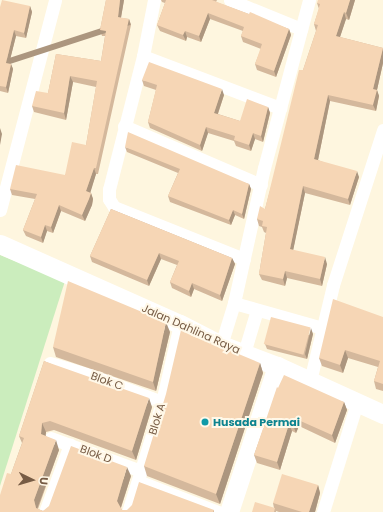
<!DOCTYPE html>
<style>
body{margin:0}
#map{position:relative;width:383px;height:512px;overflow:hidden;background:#fef6df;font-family:Poppins,sans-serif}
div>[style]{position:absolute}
.green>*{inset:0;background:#cbedbd}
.street>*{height:13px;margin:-6.5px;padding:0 6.5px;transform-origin:6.5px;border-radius:6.5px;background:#fff}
.secondary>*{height:19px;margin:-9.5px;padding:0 9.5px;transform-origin:9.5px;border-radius:9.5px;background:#fff}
.wall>*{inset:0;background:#d4b89c}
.shaded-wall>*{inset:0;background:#ac967f;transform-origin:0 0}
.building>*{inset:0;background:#f6d6b5;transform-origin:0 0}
.dots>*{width:11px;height:11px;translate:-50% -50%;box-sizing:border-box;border:2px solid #fff8e8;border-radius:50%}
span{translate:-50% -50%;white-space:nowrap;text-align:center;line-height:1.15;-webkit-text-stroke:4px #fff8e8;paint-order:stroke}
.street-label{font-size:11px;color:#775c45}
.culture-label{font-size:11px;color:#0d838f;font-weight:700}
.left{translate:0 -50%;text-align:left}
.north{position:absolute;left:12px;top:460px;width:40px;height:40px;-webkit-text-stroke:3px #fff8e8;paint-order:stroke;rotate:95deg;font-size:11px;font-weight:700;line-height:16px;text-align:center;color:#775c45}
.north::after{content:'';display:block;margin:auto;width:14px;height:18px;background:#775c45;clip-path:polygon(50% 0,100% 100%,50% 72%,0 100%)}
</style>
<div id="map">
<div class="green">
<div style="clip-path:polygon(0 255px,65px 281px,0 486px)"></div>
</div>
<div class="street">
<div style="left:154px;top:0;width:57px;rotate:101.1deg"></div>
<div style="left:143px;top:56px;width:137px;rotate:104.3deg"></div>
<div style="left:109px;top:189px;width:10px;rotate:90deg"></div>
<div style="left:109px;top:199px;width:9px;rotate:58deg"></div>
<div style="left:114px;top:207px;width:140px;rotate:21.8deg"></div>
<div style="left:230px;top:0;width:77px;rotate:22.2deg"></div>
<div style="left:143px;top:56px;width:147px;rotate:20.8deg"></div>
<div style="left:124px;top:126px;width:149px;rotate:23.3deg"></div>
<div style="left:0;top:210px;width:217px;rotate:-75.3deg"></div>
<div style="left:234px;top:303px;width:92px;rotate:15.7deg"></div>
<div style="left:221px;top:345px;width:44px;rotate:-72.8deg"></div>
<div style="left:234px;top:303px;width:138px;rotate:-77.5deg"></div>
<div style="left:264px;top:168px;width:174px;rotate:-75deg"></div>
<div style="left:244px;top:353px;width:45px;rotate:-73.2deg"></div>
<div style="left:50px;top:363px;width:45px;rotate:16.8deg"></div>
<div style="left:93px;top:376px;width:74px;rotate:20.6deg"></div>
<div style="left:310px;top:381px;width:99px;rotate:-76.5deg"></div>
<div style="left:333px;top:285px;width:163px;rotate:-72.1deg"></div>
<div style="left:51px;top:438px;width:96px;rotate:20.1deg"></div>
<div style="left:138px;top:481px;width:86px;rotate:21.2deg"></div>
<div style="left:45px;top:512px;width:72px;rotate:-69.8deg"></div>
<div style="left:128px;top:512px;width:115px;rotate:-72.8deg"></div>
<div style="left:162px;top:402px;width:80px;rotate:-77deg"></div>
<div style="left:323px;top:512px;width:114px;rotate:-72.7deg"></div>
</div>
<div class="secondary">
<div style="left:0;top:244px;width:197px;rotate:24deg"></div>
<div style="left:180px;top:324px;width:46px;rotate:27.1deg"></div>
<div style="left:221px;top:345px;width:60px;rotate:20.6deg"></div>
<div style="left:277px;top:366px;width:116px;rotate:24.4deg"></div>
<div style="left:229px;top:512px;width:154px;rotate:-71.8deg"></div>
</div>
<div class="wall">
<div style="clip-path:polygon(106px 0,124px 0,121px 18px,129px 19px,131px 25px,98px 174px,96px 174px,90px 192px,91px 193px,93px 199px,92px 205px,85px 221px,61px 211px,53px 233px,47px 231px,43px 243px,26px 236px,23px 230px,35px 199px,12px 195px,10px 189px,65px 175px,86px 145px,96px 87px,73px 82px,66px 120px,34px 112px,32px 106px,48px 93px,56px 54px,101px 61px,105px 36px,102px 36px,100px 30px)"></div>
<div style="clip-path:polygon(161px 0,217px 0,216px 2px,289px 29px,291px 35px,276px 77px,257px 70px,255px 64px,261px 49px,243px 42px,241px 36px,243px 31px,210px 19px,201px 42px,187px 37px,186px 41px,160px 31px,157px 25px,165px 3px,162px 2px)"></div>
<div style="clip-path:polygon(355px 0,349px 20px,346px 19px,340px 37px,383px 48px,383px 63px,377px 90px,379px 96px,376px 111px,330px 101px,318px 160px,359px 177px,350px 205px,305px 193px,293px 250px,327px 264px,322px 286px,287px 278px,285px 286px,262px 280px,259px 274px,266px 233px,264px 232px,262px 227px,259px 226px,257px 219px,265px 209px,303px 70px,316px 31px,314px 24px,319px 9px,317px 3px)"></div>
<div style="clip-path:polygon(30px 6px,32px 12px,26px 38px,16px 36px,9px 63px,11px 64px,13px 69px,8px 93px,0 91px,0 7px)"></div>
<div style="clip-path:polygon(142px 80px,224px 95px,218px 114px,240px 121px,268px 107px,270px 113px,263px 142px,255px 139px,251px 151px,236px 146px,234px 141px,208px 133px,202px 151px,150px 128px,148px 122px,156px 90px,144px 86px)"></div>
<div style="clip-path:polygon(125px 147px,249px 184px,251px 189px,244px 219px,235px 215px,231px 225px,170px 202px,168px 196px,178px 173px,127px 152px)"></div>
<div style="clip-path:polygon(111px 209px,232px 258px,235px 264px,222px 301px,194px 289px,191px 297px,172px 288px,170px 282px,177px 265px,161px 259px,149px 286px,92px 262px,90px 256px)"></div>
<div style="clip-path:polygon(383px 317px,383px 391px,376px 389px,374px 381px,378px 367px,348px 358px,343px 373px,322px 366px,319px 358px)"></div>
<div style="clip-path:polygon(170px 332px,156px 391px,56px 357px,53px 347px)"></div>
<div style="clip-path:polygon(313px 334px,307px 359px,267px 349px,265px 344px)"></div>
<div style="clip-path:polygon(44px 361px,152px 407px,136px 460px,54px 430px,46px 432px,45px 435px,59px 450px,38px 509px,43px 511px,131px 476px,121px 508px,122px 510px,214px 510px,214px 512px,0 512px,11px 474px,22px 443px,19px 436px)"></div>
<div style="clip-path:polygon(260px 363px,263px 373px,220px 504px,147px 476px,144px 466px)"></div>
<div style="clip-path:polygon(278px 388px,344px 402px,347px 410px,335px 443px,299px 426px,296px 433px,292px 431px,280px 470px,257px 463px,254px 455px)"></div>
<div style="clip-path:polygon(318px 485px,320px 493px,315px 512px,279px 512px,276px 511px,276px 512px,252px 512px,274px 508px,273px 503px)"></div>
</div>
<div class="shaded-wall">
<div style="clip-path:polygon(120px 0,124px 0,120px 23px,118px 17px)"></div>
<div style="clip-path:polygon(350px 0,355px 0,349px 20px,346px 13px)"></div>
<div style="clip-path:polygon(30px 6px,32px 12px,26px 38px,24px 33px)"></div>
<div style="clip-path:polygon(344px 12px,346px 19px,338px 43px,336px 36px)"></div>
<div style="clip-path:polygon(208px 13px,210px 19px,201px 42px,199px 36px)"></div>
<div style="left:129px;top:19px;width:6px;height:153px;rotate:72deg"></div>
<div style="clip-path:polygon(289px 29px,291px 35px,276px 77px,274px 71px)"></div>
<div style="clip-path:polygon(14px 30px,16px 36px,8px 68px,6px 63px)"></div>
<div style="clip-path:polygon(185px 31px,187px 37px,186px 41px,183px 35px)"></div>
<div style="clip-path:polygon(383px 48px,383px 63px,377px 90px,379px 96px,376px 111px,373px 105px,373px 89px)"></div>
<div style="clip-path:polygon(11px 64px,13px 69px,8px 93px,6px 87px)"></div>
<div style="clip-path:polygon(70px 76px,73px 82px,66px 120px,64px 113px)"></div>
<div style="clip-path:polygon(222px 89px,224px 95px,216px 119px,214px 113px)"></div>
<div style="clip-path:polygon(328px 95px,330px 101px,317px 165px,314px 159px)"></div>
<div style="clip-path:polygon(268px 107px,270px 113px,263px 142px,261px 136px)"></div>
<div style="clip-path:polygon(206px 127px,208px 133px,202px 151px,200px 145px)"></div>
<div style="clip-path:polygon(0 128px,2px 134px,0 145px)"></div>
<div style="clip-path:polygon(253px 133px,255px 139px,251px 151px,249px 145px)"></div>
<div style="clip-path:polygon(94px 168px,96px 174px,89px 197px,86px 191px)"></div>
<div style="clip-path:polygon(357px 171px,359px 177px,350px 205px,348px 199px)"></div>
<div style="clip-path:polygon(249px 184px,251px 189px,244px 219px,242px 214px)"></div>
<div style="clip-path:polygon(303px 186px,305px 193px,292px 256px,290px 249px)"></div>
<div style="clip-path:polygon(91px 193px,93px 199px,92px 205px,85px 221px,82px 215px)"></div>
<div style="clip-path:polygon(59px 205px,61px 211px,53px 233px,51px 227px)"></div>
<div style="clip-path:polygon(233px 210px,235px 215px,231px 225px,229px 220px)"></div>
<div style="clip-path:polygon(45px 225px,47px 231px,43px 243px,41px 237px)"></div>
<div style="clip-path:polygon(159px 253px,161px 259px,149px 286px,147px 280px)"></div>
<div style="clip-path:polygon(325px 257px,327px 264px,322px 286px,320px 279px)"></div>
<div style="clip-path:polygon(232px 258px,235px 264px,222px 301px,220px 295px)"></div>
<div style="clip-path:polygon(285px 271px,287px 278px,285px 286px,283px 279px)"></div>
<div style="clip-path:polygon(192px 283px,194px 289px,191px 297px,189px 291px)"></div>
<div style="clip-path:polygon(166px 322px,170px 332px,156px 391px,153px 382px)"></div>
<div style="clip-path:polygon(311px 328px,313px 334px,307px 359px,305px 354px)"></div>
<div style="clip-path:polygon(345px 350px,348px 358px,343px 373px,340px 365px)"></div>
<div style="clip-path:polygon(260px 363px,263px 373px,220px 504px,216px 494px)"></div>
<div style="clip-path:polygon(149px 398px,152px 407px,136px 460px,132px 451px)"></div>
<div style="clip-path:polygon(344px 402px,347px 410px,335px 443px,332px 435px)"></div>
<div style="clip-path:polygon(296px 419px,299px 426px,296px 433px,293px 425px)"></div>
<div style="clip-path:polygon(42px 423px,46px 432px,45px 443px,41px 434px)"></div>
<div style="clip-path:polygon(289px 424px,292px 431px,280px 470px,277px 462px)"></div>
<div style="clip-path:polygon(56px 440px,59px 450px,37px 509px,36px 508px,34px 500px)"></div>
<div style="clip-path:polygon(127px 467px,131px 476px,120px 510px,117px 501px)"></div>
<div style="clip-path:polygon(318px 485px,320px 493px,315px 512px,309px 512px)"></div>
</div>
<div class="building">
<div style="clip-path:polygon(2px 0,30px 6px,24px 33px,14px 30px,6px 63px,11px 64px,6px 87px,0 86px,0 7px)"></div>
<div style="clip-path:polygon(106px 0,120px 0,118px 17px,129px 19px,96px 168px,94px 168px,86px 191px,91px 193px,89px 199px,82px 215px,59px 205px,51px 227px,45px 225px,41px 237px,23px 230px,37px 194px,10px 189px,16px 165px,65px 175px,72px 142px,86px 145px,97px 81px,70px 76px,64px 113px,32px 106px,36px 91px,48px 93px,56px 54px,101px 61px,106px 31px,100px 30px)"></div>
<div style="clip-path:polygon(166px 0,212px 0,249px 14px,250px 12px,289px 29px,274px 71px,255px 64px,262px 44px,241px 36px,244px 27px,208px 13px,199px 36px,185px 31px,183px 35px,157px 25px)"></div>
<div style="clip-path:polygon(318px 0,350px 0,346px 13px,344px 12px,336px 36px,383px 48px,373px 89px,377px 90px,373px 105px,328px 95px,314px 159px,357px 171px,348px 199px,303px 186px,290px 249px,325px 257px,320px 279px,285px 271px,283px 279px,259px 274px,267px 227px,262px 226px,263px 221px,257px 219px,260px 206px,265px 209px,299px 70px,303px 70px,318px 25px,314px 24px,320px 4px,317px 3px)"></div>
<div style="clip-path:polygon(149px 62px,222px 89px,214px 113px,240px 121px,247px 99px,268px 107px,261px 136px,253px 133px,249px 145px,234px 140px,235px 136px,206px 127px,200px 145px,148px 122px,157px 85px,142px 80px)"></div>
<div style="clip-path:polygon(128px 132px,249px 184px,242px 214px,233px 210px,229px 220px,168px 196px,180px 169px,125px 147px)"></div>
<div style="clip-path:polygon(111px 209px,232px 258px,220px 295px,192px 283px,189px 291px,170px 282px,179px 261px,159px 253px,147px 280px,90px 256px)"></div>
<div style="clip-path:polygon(68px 281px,166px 322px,153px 382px,53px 347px)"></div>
<div style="clip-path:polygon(333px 299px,383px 317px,383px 384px,374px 381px,380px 361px,345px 350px,340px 365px,319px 358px)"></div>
<div style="left:271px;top:317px;width:41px;height:28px;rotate:15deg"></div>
<div style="clip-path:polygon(181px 330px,260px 363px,216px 494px,144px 466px,166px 394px)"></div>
<div style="clip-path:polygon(44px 361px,149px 398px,132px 451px,50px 421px,42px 423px,41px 434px,56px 440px,34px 500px,36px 508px,43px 511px,49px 506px,71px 446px,127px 467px,117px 501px,122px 510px,127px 510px,132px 505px,139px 482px,214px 510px,213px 512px,0 512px,0 495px,7px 473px,11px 474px,24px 438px,19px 436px)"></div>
<div style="clip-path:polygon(284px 375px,344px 402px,332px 435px,296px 419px,293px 425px,289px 424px,277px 462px,254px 455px,277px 387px,278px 388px)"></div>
<div style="clip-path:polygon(282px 474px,318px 485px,309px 512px,302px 512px,273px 503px)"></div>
<div style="clip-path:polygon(255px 502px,275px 508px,274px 512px,252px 512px)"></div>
</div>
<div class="dots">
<div style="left:205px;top:422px;background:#0f9aa8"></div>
</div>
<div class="street-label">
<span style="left:191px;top:329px;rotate:24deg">Jalan Dahlina Raya</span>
<span style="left:107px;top:381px;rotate:20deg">Blok C</span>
<span style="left:157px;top:419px;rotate:-73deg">Blok A</span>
<span style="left:96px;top:454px;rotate:20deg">Blok D</span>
</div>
<div class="culture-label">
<span class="left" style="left:213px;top:422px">Husada Permai</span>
</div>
<div class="north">U</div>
</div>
